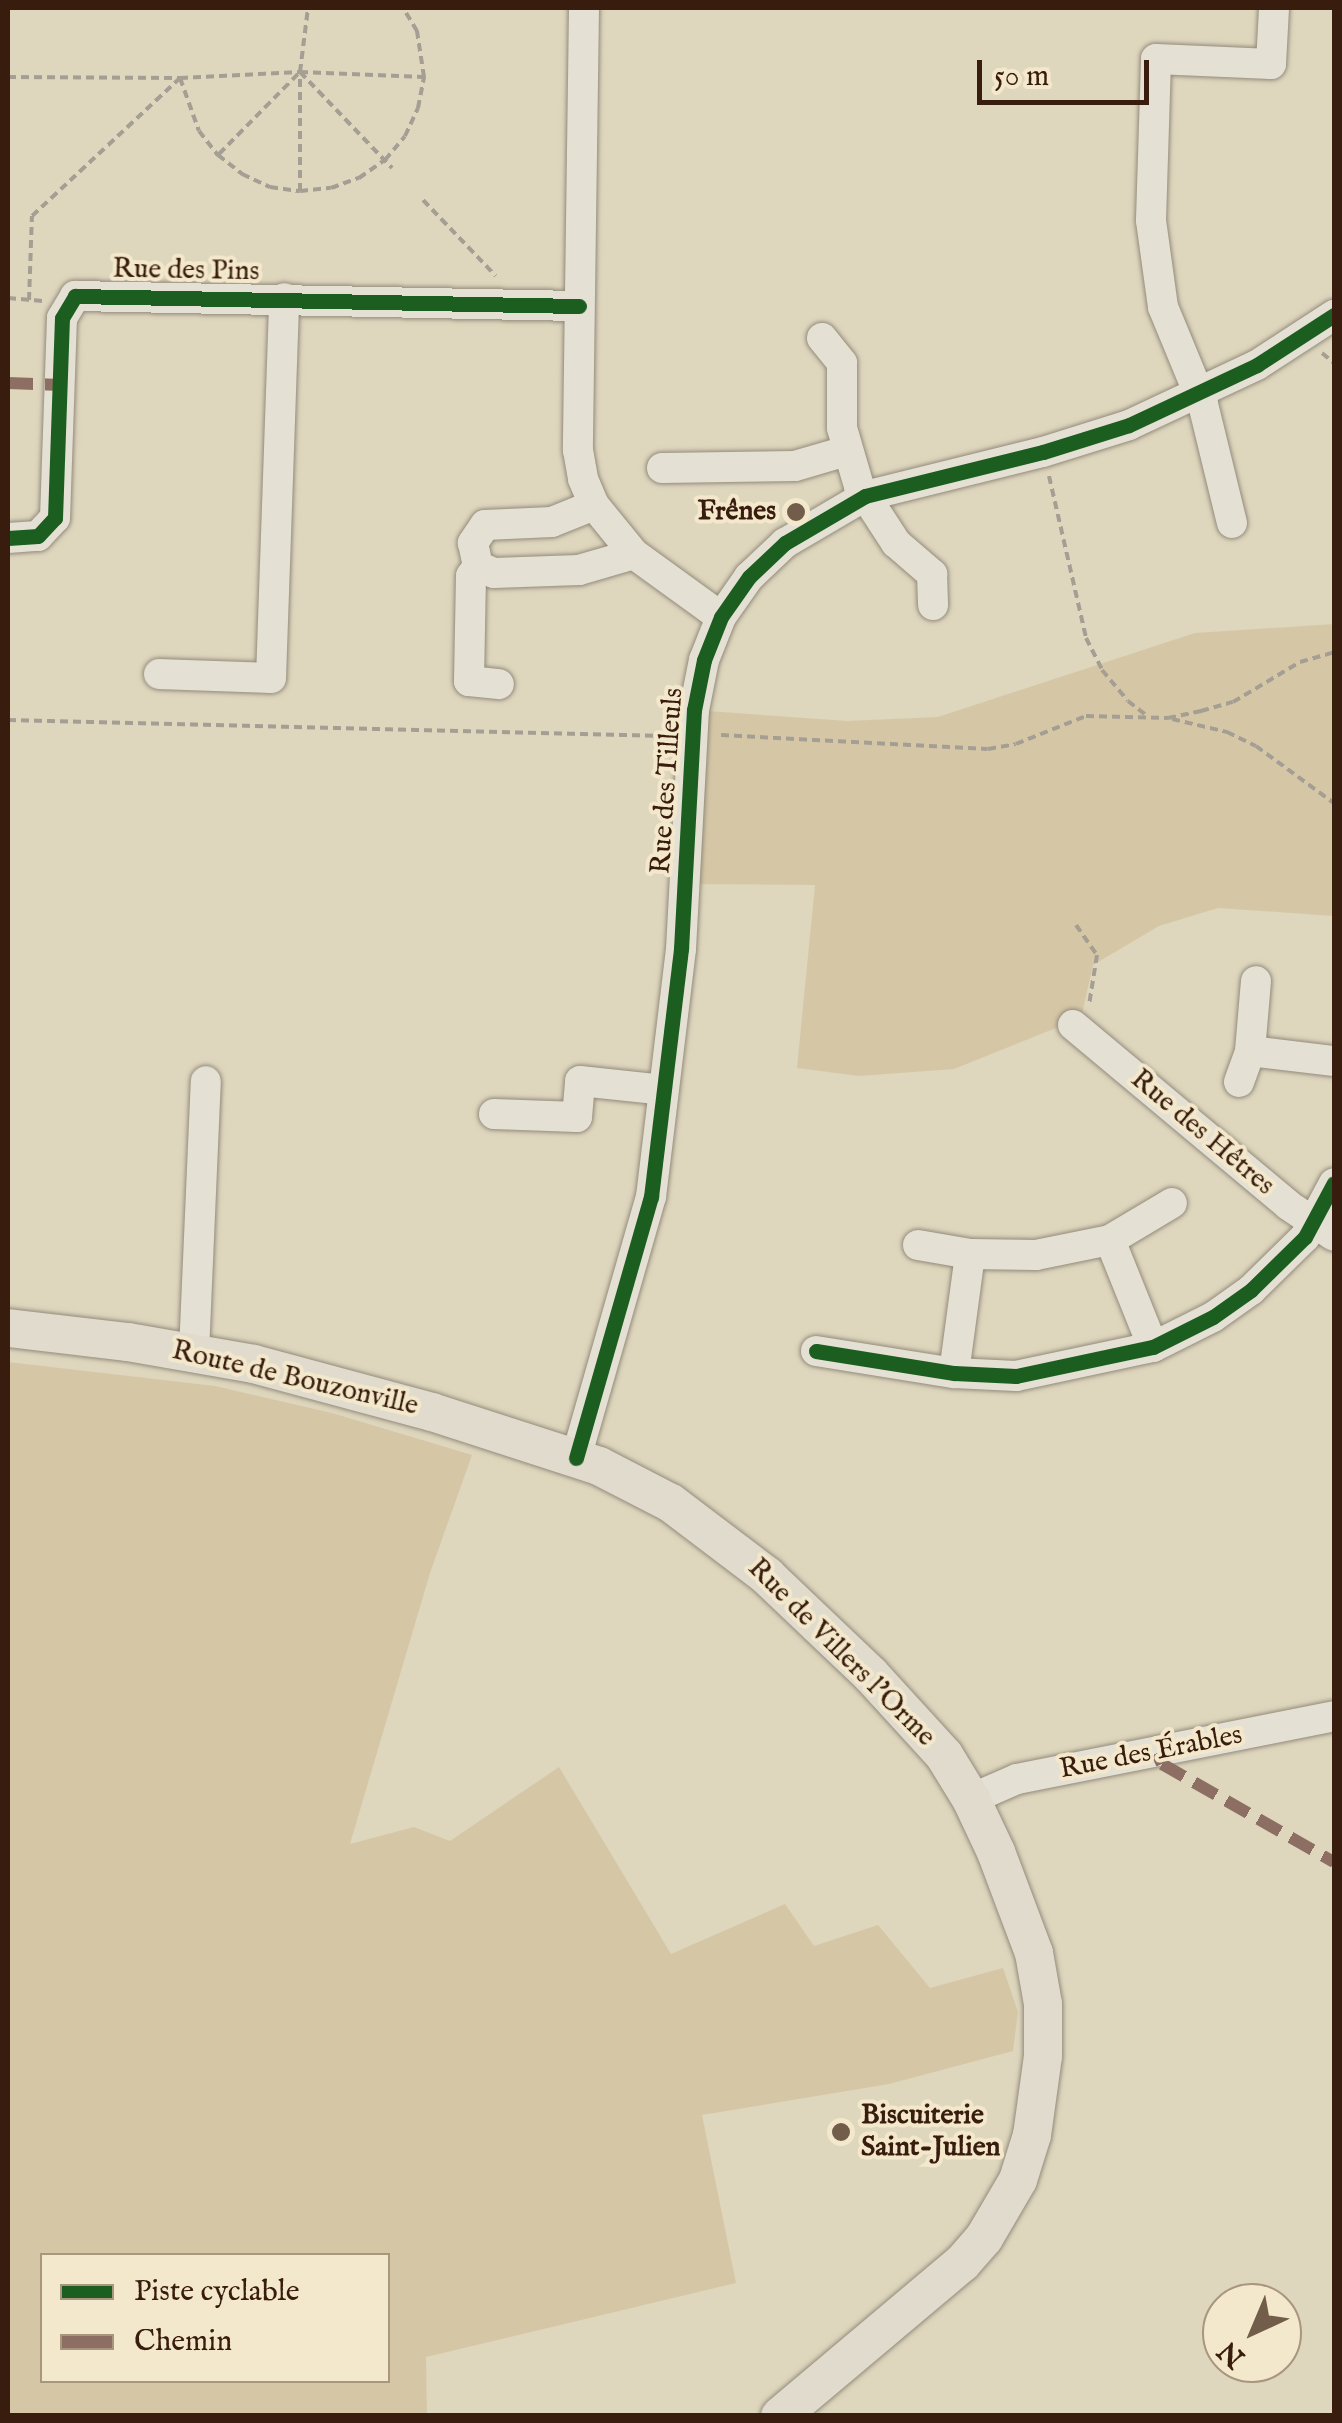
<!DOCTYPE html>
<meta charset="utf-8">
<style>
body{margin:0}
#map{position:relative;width:1342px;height:2423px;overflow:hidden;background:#ded6bd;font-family:"IM FELL English",serif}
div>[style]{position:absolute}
.green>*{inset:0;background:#d5c7a6}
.path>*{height:4px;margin-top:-2px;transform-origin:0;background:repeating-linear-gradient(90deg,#a59e93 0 8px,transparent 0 13px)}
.roads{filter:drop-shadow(0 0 2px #938b7b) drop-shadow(0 0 2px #938b7b)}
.minor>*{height:30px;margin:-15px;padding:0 15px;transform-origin:15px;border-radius:15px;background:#e5e0d4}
.major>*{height:38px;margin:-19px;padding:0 19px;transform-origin:19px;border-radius:19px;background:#e0dbcd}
.quiet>*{height:12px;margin-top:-6px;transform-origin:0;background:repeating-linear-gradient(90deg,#8d6e63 0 25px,transparent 0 37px)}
.cycleway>*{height:15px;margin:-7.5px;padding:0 7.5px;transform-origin:7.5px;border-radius:7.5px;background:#1b5e20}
.dots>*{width:28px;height:28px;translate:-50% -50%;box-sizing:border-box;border:5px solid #f3e8cb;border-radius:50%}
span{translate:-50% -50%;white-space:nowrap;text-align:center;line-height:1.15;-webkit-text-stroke:8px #f3e8cb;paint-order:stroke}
.street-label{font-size:28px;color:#381c0d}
.poi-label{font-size:28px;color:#381c0d;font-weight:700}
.right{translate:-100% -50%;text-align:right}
.left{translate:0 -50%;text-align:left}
.frame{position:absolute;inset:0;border:10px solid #381c0d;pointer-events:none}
.legend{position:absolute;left:40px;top:2253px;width:350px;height:130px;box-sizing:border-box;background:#f3e8cb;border:2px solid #a8967f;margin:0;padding:12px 18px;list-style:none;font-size:30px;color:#381c0d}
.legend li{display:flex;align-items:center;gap:20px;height:50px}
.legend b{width:50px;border:2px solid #a8967f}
.north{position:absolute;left:1202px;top:2283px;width:100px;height:100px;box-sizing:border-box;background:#f3e8cb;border:2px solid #a8967f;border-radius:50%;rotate:224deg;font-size:28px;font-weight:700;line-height:40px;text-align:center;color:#381c0d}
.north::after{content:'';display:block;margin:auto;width:35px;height:45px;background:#725d4b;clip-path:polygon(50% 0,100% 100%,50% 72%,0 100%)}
.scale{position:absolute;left:977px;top:60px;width:172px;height:45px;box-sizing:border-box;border:5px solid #381c0d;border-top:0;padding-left:12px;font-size:30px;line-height:35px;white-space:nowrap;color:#381c0d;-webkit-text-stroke:8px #f3e8cb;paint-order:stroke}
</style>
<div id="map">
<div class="green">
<div style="clip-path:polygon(1334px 624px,1334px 916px,1218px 908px,1159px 926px,1093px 965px,1081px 1018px,954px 1069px,859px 1076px,797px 1068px,815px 885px,687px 884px,694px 710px,847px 721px,938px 717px,1195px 633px)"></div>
<div style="clip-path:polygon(evenodd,8px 1362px,215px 1386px,332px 1413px,472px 1455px,430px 1573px,350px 1844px,414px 1827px,450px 1841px,559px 1767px,671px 1954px,785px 1904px,814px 1946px,878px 1925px,930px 1988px,1003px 1968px,1018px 2012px,1013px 2051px,889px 2084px,702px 2115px,736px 2283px,426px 2357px,427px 2415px,8px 2415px,8px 1362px,42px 2256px,388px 2256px,388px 2380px,42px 2380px,42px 2256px)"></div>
</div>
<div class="path">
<div style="left:8px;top:77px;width:172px;rotate:0.3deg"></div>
<div style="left:180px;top:78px;width:120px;rotate:-2.9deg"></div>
<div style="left:300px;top:72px;width:133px;rotate:46.2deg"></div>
<div style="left:219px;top:154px;width:115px;rotate:-45.4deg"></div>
<div style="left:300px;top:72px;width:64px;rotate:-82.9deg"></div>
<div style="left:300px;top:191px;width:119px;rotate:-90deg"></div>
<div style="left:300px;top:72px;width:124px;rotate:2.3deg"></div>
<div style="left:423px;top:200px;width:105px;rotate:46.2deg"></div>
<div style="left:8px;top:298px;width:35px;rotate:5deg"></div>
<div style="left:29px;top:300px;width:84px;rotate:-88deg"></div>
<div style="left:32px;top:216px;width:202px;rotate:-43deg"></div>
<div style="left:180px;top:78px;width:56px;rotate:70.3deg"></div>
<div style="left:199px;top:131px;width:31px;rotate:52deg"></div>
<div style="left:218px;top:155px;width:31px;rotate:38deg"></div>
<div style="left:242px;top:174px;width:31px;rotate:25deg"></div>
<div style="left:270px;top:187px;width:30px;rotate:8deg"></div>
<div style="left:300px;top:191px;width:31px;rotate:-6deg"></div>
<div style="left:331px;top:188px;width:30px;rotate:-20deg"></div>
<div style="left:359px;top:178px;width:32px;rotate:-35deg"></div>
<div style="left:385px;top:160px;width:31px;rotate:-50deg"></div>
<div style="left:405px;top:136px;width:31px;rotate:-65deg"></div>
<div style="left:418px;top:108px;width:32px;rotate:-79deg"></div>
<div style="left:424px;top:77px;width:47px;rotate:-98.7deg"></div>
<div style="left:417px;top:31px;width:27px;rotate:-121deg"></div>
<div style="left:1322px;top:353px;width:16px;rotate:40deg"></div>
<div style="left:1049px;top:476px;width:166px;rotate:77.1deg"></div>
<div style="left:1086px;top:638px;width:36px;rotate:63deg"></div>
<div style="left:1102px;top:670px;width:40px;rotate:50deg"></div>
<div style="left:1128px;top:701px;width:23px;rotate:38deg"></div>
<div style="left:1172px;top:719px;width:57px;rotate:13.3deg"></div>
<div style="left:1227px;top:732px;width:32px;rotate:26deg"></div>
<div style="left:1256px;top:746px;width:97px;rotate:36.2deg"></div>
<div style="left:8px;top:720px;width:658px;rotate:1.39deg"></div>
<div style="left:721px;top:735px;width:267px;rotate:3deg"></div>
<div style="left:988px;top:749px;width:28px;rotate:-10deg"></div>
<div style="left:1016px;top:744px;width:75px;rotate:-21.8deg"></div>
<div style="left:1086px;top:716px;width:82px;rotate:1.4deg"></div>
<div style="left:1168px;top:718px;width:34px;rotate:-12deg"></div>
<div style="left:1201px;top:711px;width:33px;rotate:-16deg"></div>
<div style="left:1233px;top:702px;width:78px;rotate:-30.8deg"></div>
<div style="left:1300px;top:662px;width:35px;rotate:-16deg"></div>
<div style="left:1076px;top:925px;width:37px;rotate:55deg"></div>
<div style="left:1097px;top:955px;width:51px;rotate:99.1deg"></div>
</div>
<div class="roads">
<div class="minor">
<div style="left:584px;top:8px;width:442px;rotate:90.8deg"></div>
<div style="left:578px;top:450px;width:29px;rotate:80deg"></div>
<div style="left:583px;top:479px;width:28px;rotate:67deg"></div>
<div style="left:594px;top:505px;width:63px;rotate:50.8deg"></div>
<div style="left:634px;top:554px;width:107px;rotate:35.9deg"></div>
<div style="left:822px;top:338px;width:32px;rotate:51deg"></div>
<div style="left:842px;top:363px;width:65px;rotate:90deg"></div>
<div style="left:842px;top:428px;width:60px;rotate:73.7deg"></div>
<div style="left:859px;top:486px;width:68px;rotate:57deg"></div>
<div style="left:896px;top:543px;width:48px;rotate:40.7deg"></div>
<div style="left:932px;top:574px;width:31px;rotate:88deg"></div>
<div style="left:662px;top:468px;width:133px;rotate:-0.9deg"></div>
<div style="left:795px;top:466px;width:53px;rotate:-16.4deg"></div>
<div style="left:594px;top:505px;width:45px;rotate:158deg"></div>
<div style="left:552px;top:522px;width:67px;rotate:177.4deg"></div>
<div style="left:485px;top:525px;width:22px;rotate:124deg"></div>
<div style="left:473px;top:543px;width:24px;rotate:78deg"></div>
<div style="left:478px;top:566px;width:17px;rotate:24deg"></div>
<div style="left:494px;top:573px;width:85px;rotate:-2deg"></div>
<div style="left:579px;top:570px;width:57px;rotate:-16.2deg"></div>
<div style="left:1232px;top:523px;width:122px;rotate:-103.7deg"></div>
<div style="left:1203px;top:404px;width:105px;rotate:-112.4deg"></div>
<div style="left:1163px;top:307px;width:88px;rotate:-97.9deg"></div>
<div style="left:1151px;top:220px;width:161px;rotate:-88.2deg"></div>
<div style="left:1156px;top:59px;width:115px;rotate:2.5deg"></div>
<div style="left:1271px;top:64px;width:56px;rotate:-86.9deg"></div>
<div style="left:8px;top:538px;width:30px;rotate:-4deg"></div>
<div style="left:38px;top:536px;width:25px;rotate:-47deg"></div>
<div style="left:55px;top:518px;width:200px;rotate:-88deg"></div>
<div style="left:62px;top:318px;width:26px;rotate:-59deg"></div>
<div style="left:75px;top:296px;width:504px;rotate:1.14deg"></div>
<div style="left:478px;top:566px;width:12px;rotate:125deg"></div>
<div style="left:471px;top:576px;width:105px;rotate:91.1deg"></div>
<div style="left:469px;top:681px;width:30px;rotate:6deg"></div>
<div style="left:159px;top:674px;width:112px;rotate:2deg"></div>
<div style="left:271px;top:678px;width:380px;rotate:-88deg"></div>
<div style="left:1073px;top:1025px;width:280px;rotate:39.9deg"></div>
<div style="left:1288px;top:1205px;width:55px;rotate:34deg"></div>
<div style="left:1250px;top:1051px;width:85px;rotate:6.8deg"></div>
<div style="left:1239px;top:1082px;width:33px;rotate:-70deg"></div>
<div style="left:1250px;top:1051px;width:70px;rotate:-85.1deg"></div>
<div style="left:494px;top:1114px;width:83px;rotate:2.1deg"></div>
<div style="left:577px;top:1117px;width:36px;rotate:-85deg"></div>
<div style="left:580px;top:1081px;width:84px;rotate:6.1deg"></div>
<div style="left:1110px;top:1240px;width:115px;rotate:68.1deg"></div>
<div style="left:918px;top:1245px;width:53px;rotate:9.8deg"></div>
<div style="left:970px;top:1254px;width:66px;rotate:0.9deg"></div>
<div style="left:1036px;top:1255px;width:76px;rotate:-11.5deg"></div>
<div style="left:1110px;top:1240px;width:72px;rotate:-30.8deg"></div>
<div style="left:816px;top:1351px;width:140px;rotate:9.1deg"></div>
<div style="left:954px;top:1373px;width:62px;rotate:2.8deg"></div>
<div style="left:1016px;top:1376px;width:140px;rotate:-12deg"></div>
<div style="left:1153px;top:1347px;width:67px;rotate:-26.6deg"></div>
<div style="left:1213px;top:1317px;width:47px;rotate:-35.4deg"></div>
<div style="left:1251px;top:1290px;width:76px;rotate:-44.5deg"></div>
<div style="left:1305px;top:1237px;width:61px;rotate:-61.8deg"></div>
<div style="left:194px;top:1352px;width:271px;rotate:-87.5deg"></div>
<div style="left:954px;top:1373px;width:120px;rotate:-82.3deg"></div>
<div style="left:576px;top:1458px;width:272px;rotate:-74deg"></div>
<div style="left:651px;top:1197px;width:250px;rotate:-83.1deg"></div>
<div style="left:681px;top:949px;width:239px;rotate:-86.9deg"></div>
<div style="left:694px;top:710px;width:51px;rotate:-78.7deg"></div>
<div style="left:704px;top:660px;width:46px;rotate:-68.4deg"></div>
<div style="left:721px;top:617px;width:49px;rotate:-55deg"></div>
<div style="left:749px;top:577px;width:50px;rotate:-43.4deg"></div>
<div style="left:785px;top:543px;width:93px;rotate:-30.4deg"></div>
<div style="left:865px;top:496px;width:183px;rotate:-13.9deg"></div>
<div style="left:1043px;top:452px;width:90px;rotate:-17.4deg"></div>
<div style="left:1129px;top:425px;width:141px;rotate:-25.1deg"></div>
<div style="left:1257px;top:365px;width:92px;rotate:-33deg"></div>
<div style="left:971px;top:1799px;width:50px;rotate:-23.5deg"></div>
<div style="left:1017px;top:1779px;width:323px;rotate:-11.2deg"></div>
</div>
<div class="major">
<div style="left:8px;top:1328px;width:121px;rotate:6.7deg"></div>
<div style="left:128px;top:1342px;width:128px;rotate:9.9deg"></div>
<div style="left:254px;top:1364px;width:184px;rotate:15.1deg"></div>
<div style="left:432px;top:1412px;width:176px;rotate:17.9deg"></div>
<div style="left:599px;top:1466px;width:81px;rotate:27.2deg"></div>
<div style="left:671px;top:1503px;width:121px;rotate:37.2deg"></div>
<div style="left:767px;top:1576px;width:142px;rotate:43.6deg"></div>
<div style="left:870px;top:1674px;width:110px;rotate:47.6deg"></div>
<div style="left:944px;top:1755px;width:52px;rotate:58.5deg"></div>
<div style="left:971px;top:1799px;width:59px;rotate:64.7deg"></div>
<div style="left:996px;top:1852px;width:108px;rotate:69.4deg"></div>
<div style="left:1034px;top:1953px;width:52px;rotate:80deg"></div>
<div style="left:1043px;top:2004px;width:52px;rotate:90deg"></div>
<div style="left:1043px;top:2056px;width:80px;rotate:97.9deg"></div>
<div style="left:1032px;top:2135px;width:47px;rotate:107.3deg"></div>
<div style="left:1018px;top:2180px;width:67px;rotate:120.4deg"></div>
<div style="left:984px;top:2238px;width:33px;rotate:131deg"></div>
<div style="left:962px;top:2263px;width:238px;rotate:139.9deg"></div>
</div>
</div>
<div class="quiet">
<div style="left:8px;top:383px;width:53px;rotate:2.2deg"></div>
<div style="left:1157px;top:1753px;width:12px;rotate:66deg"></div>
<div style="left:1162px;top:1764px;width:198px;rotate:29.7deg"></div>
</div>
<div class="cycleway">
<div style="left:8px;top:538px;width:30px;rotate:-4deg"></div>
<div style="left:38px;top:536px;width:25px;rotate:-47deg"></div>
<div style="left:55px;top:518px;width:200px;rotate:-88deg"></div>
<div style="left:62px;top:318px;width:26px;rotate:-59deg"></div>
<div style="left:75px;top:296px;width:504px;rotate:1.14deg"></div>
<div style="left:816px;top:1351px;width:140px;rotate:9.1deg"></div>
<div style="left:954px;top:1373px;width:62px;rotate:2.8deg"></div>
<div style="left:1016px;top:1376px;width:140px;rotate:-12deg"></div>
<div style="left:1153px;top:1347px;width:67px;rotate:-26.6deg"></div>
<div style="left:1213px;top:1317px;width:47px;rotate:-35.4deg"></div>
<div style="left:1251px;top:1290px;width:76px;rotate:-44.5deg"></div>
<div style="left:1305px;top:1237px;width:61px;rotate:-61.8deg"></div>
<div style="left:576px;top:1458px;width:272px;rotate:-74deg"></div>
<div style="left:651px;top:1197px;width:250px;rotate:-83.1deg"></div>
<div style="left:681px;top:949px;width:239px;rotate:-86.9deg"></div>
<div style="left:694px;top:710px;width:51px;rotate:-78.7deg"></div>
<div style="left:704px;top:660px;width:46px;rotate:-68.4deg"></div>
<div style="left:721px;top:617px;width:49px;rotate:-55deg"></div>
<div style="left:749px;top:577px;width:50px;rotate:-43.4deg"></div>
<div style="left:785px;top:543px;width:93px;rotate:-30.4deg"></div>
<div style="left:865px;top:496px;width:183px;rotate:-13.9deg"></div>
<div style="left:1043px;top:452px;width:90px;rotate:-17.4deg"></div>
<div style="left:1129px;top:425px;width:141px;rotate:-25.1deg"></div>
<div style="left:1257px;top:365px;width:92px;rotate:-33deg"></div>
</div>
<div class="dots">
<div style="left:796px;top:512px;background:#725d4b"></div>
<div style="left:841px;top:2132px;background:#725d4b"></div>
</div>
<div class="street-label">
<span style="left:186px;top:271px;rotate:1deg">Rue des Pins</span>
<span style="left:668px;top:781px;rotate:-86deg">Rue des Tilleuls</span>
<span style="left:1202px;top:1133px;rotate:40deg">Rue des Hêtres</span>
<span style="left:295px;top:1379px;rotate:13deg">Route de Bouzonville</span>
<span style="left:841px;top:1653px;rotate:45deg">Rue de Villers l'Orme</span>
<span style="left:1151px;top:1753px;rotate:-11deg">Rue des Érables</span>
</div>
<div class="poi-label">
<span class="right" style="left:776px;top:512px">Frênes</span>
<span class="left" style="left:861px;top:2132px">Biscuiterie<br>Saint-Julien</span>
</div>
<div class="frame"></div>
<ul class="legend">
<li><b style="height:12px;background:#1b5e20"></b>Piste cyclable</li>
<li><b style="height:12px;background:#8d6e63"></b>Chemin</li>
</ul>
<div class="north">N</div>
<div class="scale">50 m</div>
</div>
